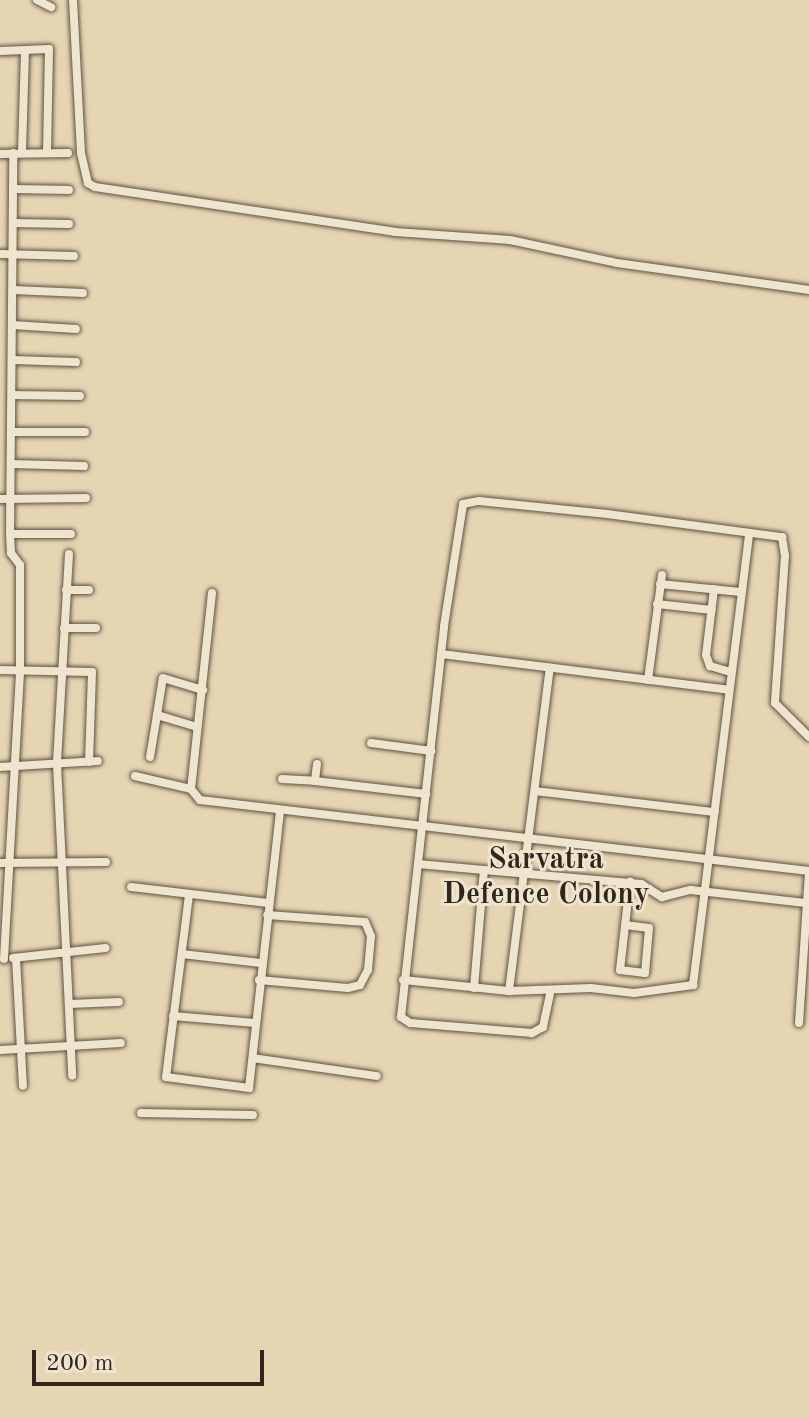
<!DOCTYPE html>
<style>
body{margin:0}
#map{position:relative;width:809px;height:1418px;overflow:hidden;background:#e6d5b3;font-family:"Old Standard TT",serif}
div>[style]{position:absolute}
.roads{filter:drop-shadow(0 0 2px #5e5241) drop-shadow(0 0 2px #5e5241)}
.street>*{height:8px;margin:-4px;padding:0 4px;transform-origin:4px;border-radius:4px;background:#efe4ce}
span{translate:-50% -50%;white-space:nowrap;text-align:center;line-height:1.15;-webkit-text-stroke:6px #efe4ce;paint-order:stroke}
.neighbourhood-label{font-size:30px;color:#31261b;font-weight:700}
.scale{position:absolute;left:32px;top:1350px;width:232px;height:36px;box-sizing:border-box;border:4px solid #31261b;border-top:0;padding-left:10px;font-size:24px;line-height:28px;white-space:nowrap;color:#31261b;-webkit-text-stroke:6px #efe4ce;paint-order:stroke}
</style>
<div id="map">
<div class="roads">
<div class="street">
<div style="left:37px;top:0;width:16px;rotate:27deg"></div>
<div style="left:73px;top:0;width:153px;rotate:87deg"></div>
<div style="left:81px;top:153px;width:31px;rotate:77deg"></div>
<div style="left:88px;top:183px;width:8px;rotate:30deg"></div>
<div style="left:95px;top:187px;width:303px;rotate:8.5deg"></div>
<div style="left:395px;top:232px;width:115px;rotate:4deg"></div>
<div style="left:510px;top:240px;width:109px;rotate:12.1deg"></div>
<div style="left:617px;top:263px;width:194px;rotate:8deg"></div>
<div style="left:0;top:51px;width:49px;rotate:-2.3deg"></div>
<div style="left:49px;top:49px;width:104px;rotate:91.1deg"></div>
<div style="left:22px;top:152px;width:101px;rotate:-88.3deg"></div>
<div style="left:0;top:154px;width:68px;rotate:-0.8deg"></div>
<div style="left:14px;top:189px;width:55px;rotate:1deg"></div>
<div style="left:13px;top:223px;width:56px;rotate:1deg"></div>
<div style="left:0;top:254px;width:74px;rotate:1.5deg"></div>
<div style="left:13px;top:290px;width:70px;rotate:2.5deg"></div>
<div style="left:12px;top:325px;width:64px;rotate:3.6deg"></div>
<div style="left:12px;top:360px;width:64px;rotate:1.8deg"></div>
<div style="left:12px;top:395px;width:68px;rotate:0.8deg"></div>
<div style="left:11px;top:432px;width:74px"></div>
<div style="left:11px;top:464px;width:73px;rotate:1.6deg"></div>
<div style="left:0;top:499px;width:86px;rotate:-0.7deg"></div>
<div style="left:10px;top:534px;width:61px"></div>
<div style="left:69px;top:554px;width:210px;rotate:93.3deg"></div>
<div style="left:57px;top:764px;width:312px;rotate:87.2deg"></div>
<div style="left:660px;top:584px;width:81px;rotate:5.6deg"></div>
<div style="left:714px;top:589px;width:66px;rotate:96.9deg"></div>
<div style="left:706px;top:655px;width:12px;rotate:70deg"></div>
<div style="left:710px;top:666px;width:22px;rotate:16deg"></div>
<div style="left:66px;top:590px;width:23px"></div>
<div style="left:212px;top:593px;width:197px;rotate:96.1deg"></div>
<div style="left:191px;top:789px;width:14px;rotate:51deg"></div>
<div style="left:200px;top:800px;width:613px;rotate:6.65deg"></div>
<div style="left:657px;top:604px;width:55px;rotate:6.2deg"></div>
<div style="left:64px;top:628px;width:32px"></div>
<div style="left:441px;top:654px;width:290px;rotate:7.1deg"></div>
<div style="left:0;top:670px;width:92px;rotate:1.2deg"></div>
<div style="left:92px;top:672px;width:90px;rotate:91.9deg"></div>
<div style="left:648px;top:680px;width:106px;rotate:-82.4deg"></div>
<div style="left:197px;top:727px;width:42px;rotate:-163.3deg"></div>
<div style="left:157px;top:715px;width:37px;rotate:-81deg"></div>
<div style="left:163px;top:678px;width:42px;rotate:16.7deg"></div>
<div style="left:371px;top:743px;width:61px;rotate:7.6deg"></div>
<div style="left:150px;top:757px;width:43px;rotate:-80.5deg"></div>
<div style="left:317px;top:764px;width:17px;rotate:97deg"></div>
<div style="left:315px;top:781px;width:112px;rotate:6.7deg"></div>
<div style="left:0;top:767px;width:98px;rotate:-3.5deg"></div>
<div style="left:135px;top:776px;width:57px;rotate:13.1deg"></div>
<div style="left:282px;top:779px;width:33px;rotate:3deg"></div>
<div style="left:535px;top:791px;width:181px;rotate:6.7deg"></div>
<div style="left:0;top:863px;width:106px;rotate:-0.5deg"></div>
<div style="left:418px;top:864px;width:66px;rotate:5.2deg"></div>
<div style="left:131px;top:887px;width:138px;rotate:6.7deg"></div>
<div style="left:189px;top:895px;width:183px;rotate:97.2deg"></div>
<div style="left:166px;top:1077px;width:84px;rotate:7.5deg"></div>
<div style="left:249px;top:1088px;width:277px;rotate:-83.6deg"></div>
<div style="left:625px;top:925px;width:24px;rotate:7deg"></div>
<div style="left:649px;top:928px;width:45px;rotate:95.1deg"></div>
<div style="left:645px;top:973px;width:25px;rotate:-173deg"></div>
<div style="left:620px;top:970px;width:89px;rotate:-83.5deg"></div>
<div style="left:182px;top:954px;width:79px;rotate:6.6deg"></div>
<div style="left:13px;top:958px;width:93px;rotate:-6.2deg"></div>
<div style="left:16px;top:958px;width:128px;rotate:86.9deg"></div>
<div style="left:4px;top:959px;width:288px;rotate:-86.8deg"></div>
<div style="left:20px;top:671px;width:106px;rotate:-90deg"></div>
<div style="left:20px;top:565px;width:15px;rotate:-127deg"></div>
<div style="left:11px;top:553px;width:19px;rotate:-93deg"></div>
<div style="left:10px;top:534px;width:381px;rotate:-89.5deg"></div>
<div style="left:259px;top:980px;width:89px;rotate:5.1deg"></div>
<div style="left:348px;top:988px;width:12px;rotate:-14deg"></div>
<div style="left:360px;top:985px;width:17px;rotate:-62deg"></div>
<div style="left:368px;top:970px;width:34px;rotate:-85deg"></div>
<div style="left:371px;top:936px;width:15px;rotate:-113deg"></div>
<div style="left:365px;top:922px;width:98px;rotate:-175.9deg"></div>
<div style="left:403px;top:980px;width:107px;rotate:5.9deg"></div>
<div style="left:509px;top:991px;width:326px;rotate:-82.8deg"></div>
<div style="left:474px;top:988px;width:118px;rotate:-85.2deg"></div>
<div style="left:484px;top:870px;width:158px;rotate:5.1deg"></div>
<div style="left:641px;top:884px;width:25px;rotate:32deg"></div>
<div style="left:662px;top:897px;width:30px;rotate:-14deg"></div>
<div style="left:691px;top:890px;width:115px;rotate:6.5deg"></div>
<div style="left:509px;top:991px;width:82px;rotate:-2.1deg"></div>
<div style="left:591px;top:988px;width:43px;rotate:6.6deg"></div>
<div style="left:634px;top:993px;width:60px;rotate:-7.7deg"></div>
<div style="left:693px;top:985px;width:455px;rotate:-82.9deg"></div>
<div style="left:550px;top:994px;width:34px;rotate:102deg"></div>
<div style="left:543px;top:1027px;width:13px;rotate:151deg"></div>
<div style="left:532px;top:1033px;width:122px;rotate:-175.3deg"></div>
<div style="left:410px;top:1023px;width:11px;rotate:-146deg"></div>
<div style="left:401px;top:1017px;width:393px;rotate:-83.7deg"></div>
<div style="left:444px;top:626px;width:123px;rotate:-81.1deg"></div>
<div style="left:463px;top:504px;width:16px;rotate:-11deg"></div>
<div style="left:479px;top:501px;width:129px;rotate:5.8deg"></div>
<div style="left:607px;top:514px;width:177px;rotate:7.5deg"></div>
<div style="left:782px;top:537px;width:18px;rotate:81deg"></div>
<div style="left:785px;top:555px;width:148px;rotate:93.9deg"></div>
<div style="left:775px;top:703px;width:48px;rotate:45deg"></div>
<div style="left:69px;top:1004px;width:50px;rotate:-2.3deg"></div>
<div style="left:173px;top:1016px;width:82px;rotate:4.9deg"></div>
<div style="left:799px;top:1023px;width:149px;rotate:-86.2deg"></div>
<div style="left:0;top:1050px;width:121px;rotate:-3.3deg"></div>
<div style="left:253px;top:1058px;width:125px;rotate:8.3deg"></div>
<div style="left:141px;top:1113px;width:112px;rotate:1deg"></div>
</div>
</div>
<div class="neighbourhood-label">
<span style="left:546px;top:877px">Sarvatra<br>Defence Colony</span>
</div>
<div class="scale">200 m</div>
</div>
